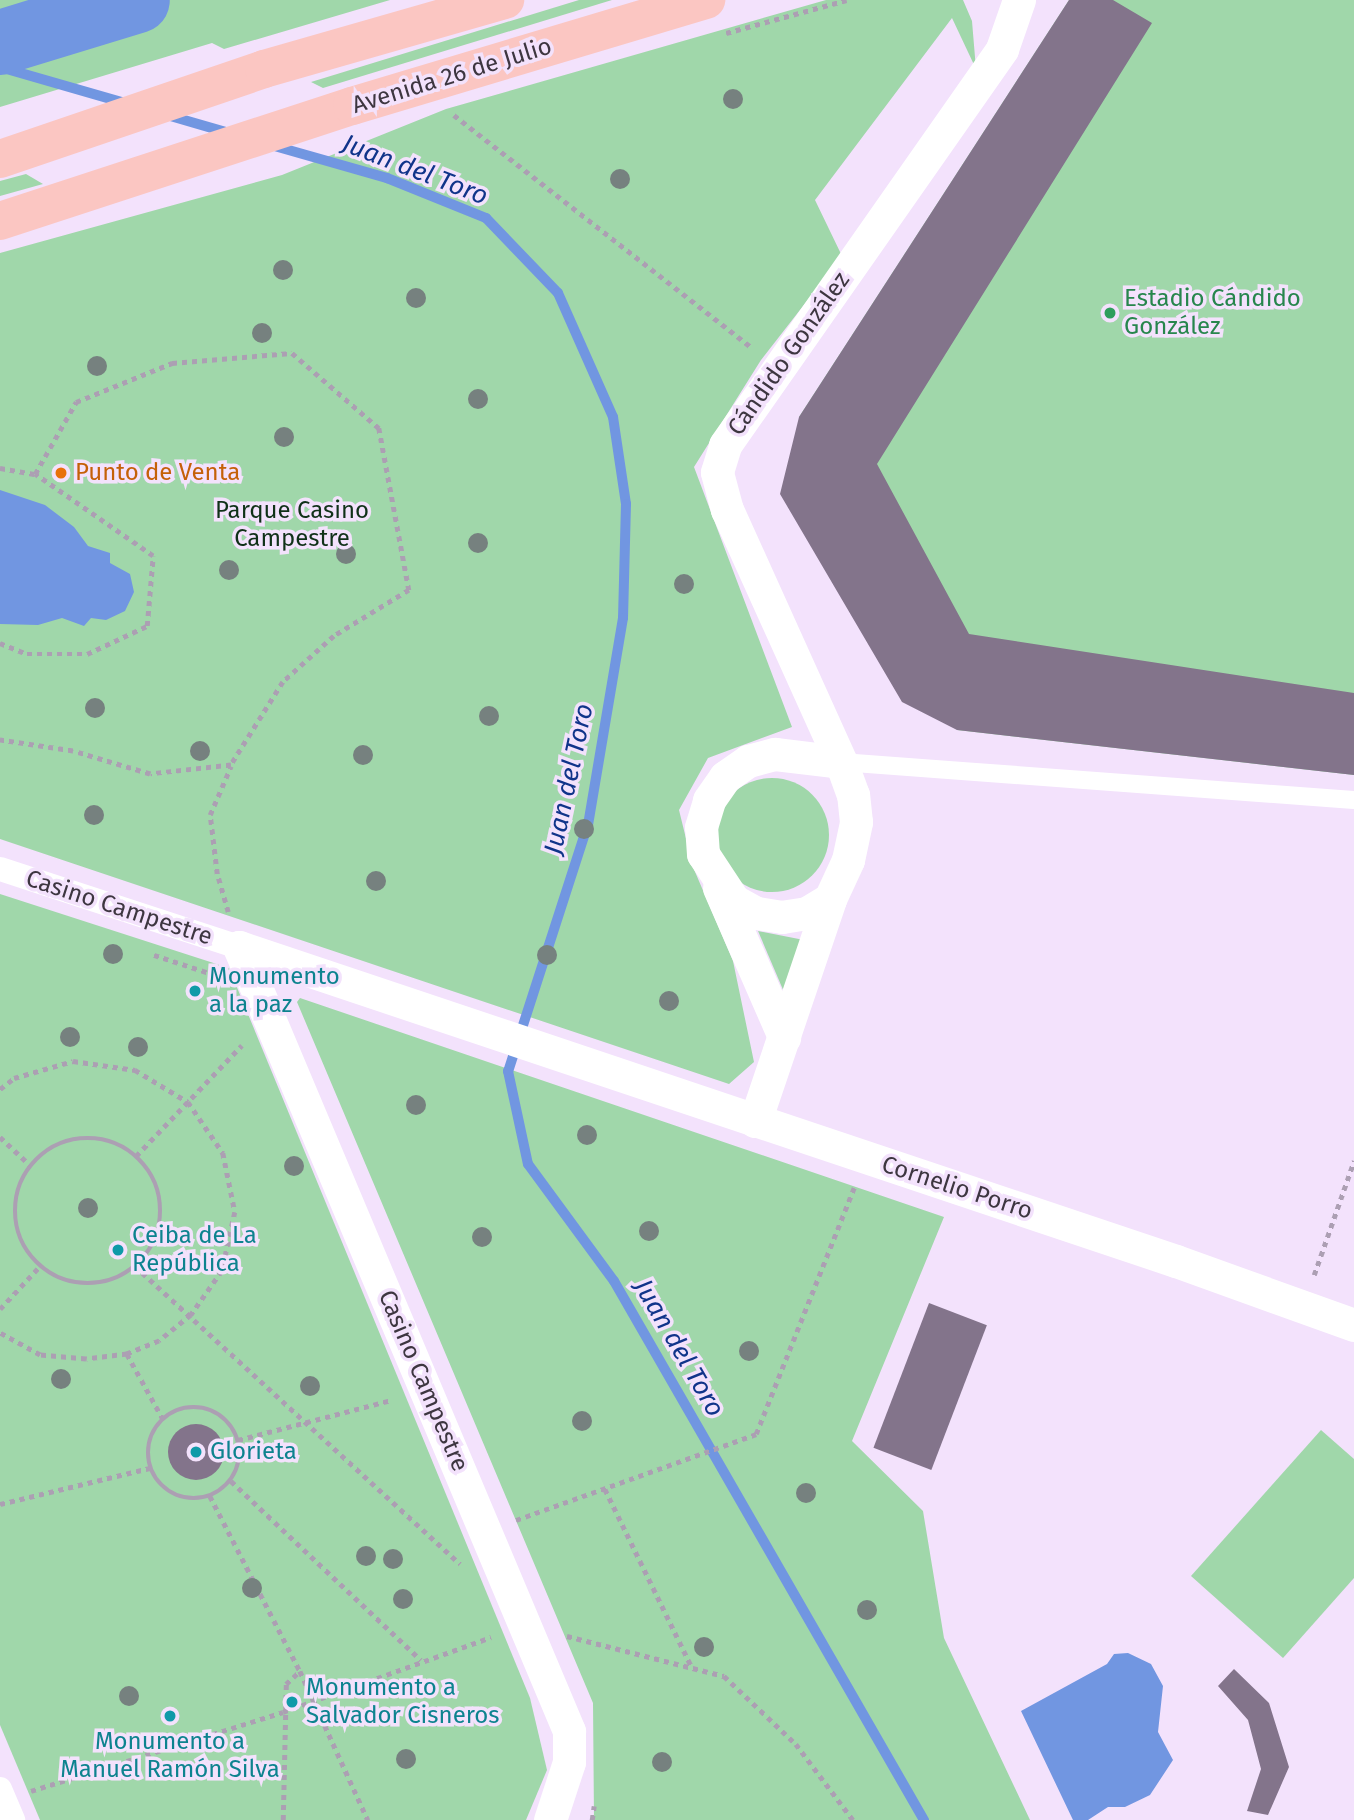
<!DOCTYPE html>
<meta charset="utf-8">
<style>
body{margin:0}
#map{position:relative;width:1354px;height:1820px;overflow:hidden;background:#f3e2fc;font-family:"Fira Sans",sans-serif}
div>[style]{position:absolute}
.green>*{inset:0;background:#a0d7aa}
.round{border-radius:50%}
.water>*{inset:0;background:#7196e1}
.stream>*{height:10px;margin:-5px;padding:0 5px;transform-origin:5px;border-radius:5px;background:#7196e1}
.river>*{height:65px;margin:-32.5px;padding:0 32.5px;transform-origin:32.5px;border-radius:32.5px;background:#7196e1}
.building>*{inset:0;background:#83748b;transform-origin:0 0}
.path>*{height:4.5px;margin-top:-2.25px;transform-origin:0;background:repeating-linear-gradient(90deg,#ac9fb3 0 5px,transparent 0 10px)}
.path>.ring{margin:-2.25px;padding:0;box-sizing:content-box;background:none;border:4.5px solid #ac9fb3;border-radius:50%}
.service>*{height:18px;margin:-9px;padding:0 9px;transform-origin:9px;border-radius:9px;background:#fff}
.pedestrian>*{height:24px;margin:-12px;padding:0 12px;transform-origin:12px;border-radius:12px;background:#fff}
.minor>*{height:33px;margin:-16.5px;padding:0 16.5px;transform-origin:16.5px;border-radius:16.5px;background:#fff}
.primary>*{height:38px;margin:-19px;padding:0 19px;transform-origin:19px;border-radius:19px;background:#fbc6c2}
.trees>*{width:20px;height:20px;margin:-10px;border-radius:50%;background:#76817f}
.dots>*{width:19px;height:19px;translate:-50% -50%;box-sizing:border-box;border:4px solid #f3e2fc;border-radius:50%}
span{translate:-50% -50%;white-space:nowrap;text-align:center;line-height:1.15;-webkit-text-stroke:7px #f3e2fc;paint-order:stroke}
.street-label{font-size:24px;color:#3d3640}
.leisure-label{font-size:24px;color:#27864d}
.left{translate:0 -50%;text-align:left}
.food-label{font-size:24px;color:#c56008}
.park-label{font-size:24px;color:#103118}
.culture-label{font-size:24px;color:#0d838f}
.water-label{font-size:26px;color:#10348a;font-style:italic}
</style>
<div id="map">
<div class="green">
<div style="clip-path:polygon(0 0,390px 0,224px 49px,212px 43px,0 107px)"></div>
<div style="clip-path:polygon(579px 0,612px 0,323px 88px,311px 82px)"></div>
<div style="clip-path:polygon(826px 0,963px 0,972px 21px,976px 69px,952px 18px,815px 200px,842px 256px,761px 360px,694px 467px,792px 727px,708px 758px,679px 810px,693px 867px,733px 961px,754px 1062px,729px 1084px,0 839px,0 253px,282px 175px,446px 109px)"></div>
<div style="clip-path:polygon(1069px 0,1354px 0,1354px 775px,957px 730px,799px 417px)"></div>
<div style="clip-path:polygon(26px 174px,43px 184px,0 196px,0 181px)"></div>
<div class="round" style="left:715px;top:778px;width:114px;height:114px"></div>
<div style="clip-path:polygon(0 894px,229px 968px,530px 1698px,547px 1770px,526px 1820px,40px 1820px,0 1725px)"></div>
<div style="clip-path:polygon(758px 931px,804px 940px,784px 992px)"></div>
<div style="clip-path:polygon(300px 998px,944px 1217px,852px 1441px,923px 1511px,944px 1638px,1030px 1820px,594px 1820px,593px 1703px,297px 1002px)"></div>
<div style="clip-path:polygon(1321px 1430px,1354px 1459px,1354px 1578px,1283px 1658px,1191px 1576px)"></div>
</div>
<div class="water">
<div style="clip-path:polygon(0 490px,45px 505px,74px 527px,88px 546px,110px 553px,110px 563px,130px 574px,134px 592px,125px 611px,106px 620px,91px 618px,84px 626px,62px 618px,38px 625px,0 624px)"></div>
<div style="clip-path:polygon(1128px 1653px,1151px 1664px,1163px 1686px,1158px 1732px,1173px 1760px,1150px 1795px,1125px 1807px,1108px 1807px,1088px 1820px,1073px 1820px,1021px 1711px,1107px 1664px,1114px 1654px)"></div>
</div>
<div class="stream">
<div style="left:0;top:67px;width:133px;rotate:16.1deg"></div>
<div style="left:167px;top:115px;width:65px;rotate:16.2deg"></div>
<div style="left:271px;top:145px;width:121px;rotate:15.9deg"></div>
<div style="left:387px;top:178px;width:107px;rotate:22deg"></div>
<div style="left:486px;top:218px;width:104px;rotate:46.2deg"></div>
<div style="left:558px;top:293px;width:136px;rotate:66.1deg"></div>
<div style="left:613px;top:417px;width:88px;rotate:81.5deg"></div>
<div style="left:626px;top:504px;width:114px;rotate:91.5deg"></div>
<div style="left:623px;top:618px;width:209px;rotate:99.6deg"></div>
<div style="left:588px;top:824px;width:260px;rotate:107.9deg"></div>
<div style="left:508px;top:1071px;width:95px;rotate:77.9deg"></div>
<div style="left:528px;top:1164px;width:145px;rotate:53.7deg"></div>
<div style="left:614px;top:1281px;width:622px;rotate:60.1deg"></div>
</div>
<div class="river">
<div style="left:0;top:42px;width:143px;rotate:-17deg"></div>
</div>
<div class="building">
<div style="clip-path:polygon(1069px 0,1113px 0,1152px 23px,877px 464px,969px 634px,1354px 693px,1354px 775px,957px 730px,902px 702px,780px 494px,799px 417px)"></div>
<div style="left:929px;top:1303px;width:62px;height:155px;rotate:21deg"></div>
<div class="round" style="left:168px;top:1424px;width:56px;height:56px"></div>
<div style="clip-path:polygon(1234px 1669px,1269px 1703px,1289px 1767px,1268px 1815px,1247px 1811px,1261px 1769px,1248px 1720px,1218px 1686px)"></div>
</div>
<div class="path">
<div style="left:726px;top:33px;width:125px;rotate:-15.3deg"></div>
<div style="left:454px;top:115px;width:377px;rotate:38deg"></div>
<div style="left:0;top:468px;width:36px;rotate:10deg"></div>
<div style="left:35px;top:474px;width:83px;rotate:-60.3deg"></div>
<div style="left:76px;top:402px;width:104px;rotate:-22.1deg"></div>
<div style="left:172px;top:363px;width:120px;rotate:-4.8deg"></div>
<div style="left:292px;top:353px;width:115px;rotate:40.8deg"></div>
<div style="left:379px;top:428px;width:165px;rotate:79.5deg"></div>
<div style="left:409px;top:590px;width:88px;rotate:148.5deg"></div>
<div style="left:334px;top:636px;width:69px;rotate:138deg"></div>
<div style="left:283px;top:682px;width:98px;rotate:122.1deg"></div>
<div style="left:231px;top:765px;width:81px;rotate:173.7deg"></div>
<div style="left:150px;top:774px;width:80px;rotate:-163.4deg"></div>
<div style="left:73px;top:751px;width:74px;rotate:-171.4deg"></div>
<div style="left:0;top:643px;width:29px;rotate:22deg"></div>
<div style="left:27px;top:654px;width:60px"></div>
<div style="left:87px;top:654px;width:66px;rotate:-25deg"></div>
<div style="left:147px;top:626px;width:70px;rotate:-85.1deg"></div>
<div style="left:153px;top:556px;width:144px;rotate:-145.2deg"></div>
<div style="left:228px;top:912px;width:40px;rotate:-106deg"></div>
<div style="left:217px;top:874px;width:59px;rotate:-96.8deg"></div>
<div style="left:210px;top:815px;width:53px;rotate:-66.8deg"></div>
<div style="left:154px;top:955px;width:61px;rotate:18.1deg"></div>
<div style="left:0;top:1089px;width:18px;rotate:-38deg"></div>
<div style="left:14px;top:1078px;width:61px;rotate:-16.1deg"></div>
<div style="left:73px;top:1061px;width:63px;rotate:8.3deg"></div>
<div style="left:135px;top:1070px;width:62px;rotate:31.1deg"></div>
<div style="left:188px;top:1102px;width:62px;rotate:55.5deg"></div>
<div style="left:223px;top:1153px;width:60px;rotate:78.5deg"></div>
<div style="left:235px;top:1212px;width:60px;rotate:102.4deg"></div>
<div style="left:222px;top:1271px;width:54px;rotate:125.2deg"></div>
<div style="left:191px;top:1315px;width:41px;rotate:140.9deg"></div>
<div style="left:159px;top:1341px;width:35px;rotate:158deg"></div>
<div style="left:127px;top:1354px;width:41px;rotate:173deg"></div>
<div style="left:86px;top:1359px;width:46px;rotate:-175deg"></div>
<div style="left:40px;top:1355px;width:46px;rotate:-151.2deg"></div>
<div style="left:0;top:1137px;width:41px;rotate:43deg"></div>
<div class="ring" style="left:15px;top:1138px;width:141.5px;height:141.5px"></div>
<div style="left:136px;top:1156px;width:153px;rotate:-46.3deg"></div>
<div style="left:135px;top:1266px;width:441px;rotate:42.5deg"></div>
<div style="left:1314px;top:1275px;width:121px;rotate:-70.7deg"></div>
<div style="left:0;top:1309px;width:59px;rotate:-47.1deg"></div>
<div style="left:127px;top:1354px;width:74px;rotate:61deg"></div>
<div class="ring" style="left:148px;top:1407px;width:87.5px;height:87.5px"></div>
<div style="left:238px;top:1440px;width:159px;rotate:-14.6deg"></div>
<div style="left:231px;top:1481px;width:261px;rotate:43.3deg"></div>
<div style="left:605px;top:1489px;width:198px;rotate:64deg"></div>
<div style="left:210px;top:1496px;width:197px;rotate:62.8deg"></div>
<div style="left:300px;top:1671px;width:164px;rotate:65.5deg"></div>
<div style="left:0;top:1504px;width:154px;rotate:-13.5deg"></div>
<div style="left:516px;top:1520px;width:255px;rotate:-19.7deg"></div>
<div style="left:756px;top:1434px;width:265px;rotate:-68.3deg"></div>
<div style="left:567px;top:1636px;width:162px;rotate:14.3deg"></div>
<div style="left:724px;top:1676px;width:99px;rotate:43.4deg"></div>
<div style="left:796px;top:1744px;width:95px;rotate:53.1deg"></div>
<div style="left:31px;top:1791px;width:264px;rotate:-17.4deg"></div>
<div style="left:283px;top:1712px;width:221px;rotate:-19.8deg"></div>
<div style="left:283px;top:1820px;width:136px;rotate:-88.7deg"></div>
<div style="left:286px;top:1684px;width:19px;rotate:-43deg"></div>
<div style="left:592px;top:1820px;width:14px;rotate:-82deg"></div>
</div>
<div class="service">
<div style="left:841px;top:762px;width:514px;rotate:4.24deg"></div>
</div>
<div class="pedestrian">
<div style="left:0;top:869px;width:251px;rotate:18.1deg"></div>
<div style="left:0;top:1789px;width:34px;rotate:67deg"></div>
</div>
<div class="minor">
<div style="left:719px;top:888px;width:163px;rotate:66.4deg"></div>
<div style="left:830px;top:899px;width:27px;rotate:149deg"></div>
<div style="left:807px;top:913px;width:25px;rotate:171deg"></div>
<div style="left:782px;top:917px;width:26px;rotate:-171deg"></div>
<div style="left:756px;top:913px;width:25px;rotate:-151deg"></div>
<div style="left:734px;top:901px;width:56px;rotate:-123.4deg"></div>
<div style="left:703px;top:854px;width:27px;rotate:-94deg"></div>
<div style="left:701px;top:827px;width:28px;rotate:-73deg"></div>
<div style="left:709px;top:800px;width:28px;rotate:-55deg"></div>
<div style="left:725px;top:777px;width:28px;rotate:-35deg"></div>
<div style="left:748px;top:761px;width:28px;rotate:-15deg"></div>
<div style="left:775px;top:754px;width:66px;rotate:6.9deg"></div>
<div style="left:239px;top:947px;width:988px;rotate:18.53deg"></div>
<div style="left:1176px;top:1261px;width:189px;rotate:19.8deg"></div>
<div style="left:239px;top:947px;width:851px;rotate:67.17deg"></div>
<div style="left:569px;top:1731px;width:31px;rotate:90deg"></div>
<div style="left:569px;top:1762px;width:61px;rotate:108.1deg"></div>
<div style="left:755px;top:1121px;width:234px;rotate:-71.3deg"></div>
<div style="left:830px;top:899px;width:43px;rotate:-65.2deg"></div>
<div style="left:848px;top:860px;width:39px;rotate:-78deg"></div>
<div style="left:856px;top:822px;width:27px;rotate:-96deg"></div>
<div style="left:853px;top:795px;width:35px;rotate:-110deg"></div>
<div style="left:841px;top:762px;width:277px;rotate:-114.3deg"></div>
<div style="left:727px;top:510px;width:39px;rotate:-105deg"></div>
<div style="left:717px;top:472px;width:28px;rotate:-73deg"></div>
<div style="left:725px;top:445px;width:483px;rotate:-55deg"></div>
<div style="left:1002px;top:49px;width:52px;rotate:-70.9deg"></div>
</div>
<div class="primary">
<div style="left:0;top:159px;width:279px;rotate:-18.8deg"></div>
<div style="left:264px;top:69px;width:251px;rotate:-16deg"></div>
<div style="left:0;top:221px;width:370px;rotate:-18.1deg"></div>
<div style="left:352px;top:106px;width:370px;rotate:-16.7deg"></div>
</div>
<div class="trees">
<div style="left:733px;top:99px"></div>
<div style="left:620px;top:179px"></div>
<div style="left:283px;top:270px"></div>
<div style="left:416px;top:298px"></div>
<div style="left:262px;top:333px"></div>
<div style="left:97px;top:366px"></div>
<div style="left:478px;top:399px"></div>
<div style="left:284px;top:437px"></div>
<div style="left:478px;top:543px"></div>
<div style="left:346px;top:554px"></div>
<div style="left:229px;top:570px"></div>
<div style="left:684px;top:584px"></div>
<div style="left:95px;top:708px"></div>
<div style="left:489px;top:716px"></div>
<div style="left:200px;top:751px"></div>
<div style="left:363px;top:755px"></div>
<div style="left:94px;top:815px"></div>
<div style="left:584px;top:829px"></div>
<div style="left:376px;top:881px"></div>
<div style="left:113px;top:954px"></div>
<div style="left:547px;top:955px"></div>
<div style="left:669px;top:1001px"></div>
<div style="left:70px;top:1037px"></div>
<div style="left:138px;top:1047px"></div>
<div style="left:416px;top:1105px"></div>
<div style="left:587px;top:1135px"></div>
<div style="left:294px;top:1166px"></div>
<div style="left:88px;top:1208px"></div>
<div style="left:649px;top:1231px"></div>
<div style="left:482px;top:1237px"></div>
<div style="left:749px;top:1351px"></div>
<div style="left:61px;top:1379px"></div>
<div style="left:310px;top:1386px"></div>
<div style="left:582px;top:1421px"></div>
<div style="left:806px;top:1493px"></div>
<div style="left:366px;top:1556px"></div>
<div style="left:393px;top:1559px"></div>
<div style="left:252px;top:1588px"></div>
<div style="left:403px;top:1599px"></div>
<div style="left:867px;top:1610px"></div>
<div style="left:704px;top:1647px"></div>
<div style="left:129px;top:1696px"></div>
<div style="left:406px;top:1759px"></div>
<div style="left:662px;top:1762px"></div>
</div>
<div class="dots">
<div style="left:1110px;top:313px;background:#2e9e5b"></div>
<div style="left:61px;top:473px;background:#e8710a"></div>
<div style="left:195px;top:991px;background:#0f9aa8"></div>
<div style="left:118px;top:1250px;background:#0f9aa8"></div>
<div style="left:196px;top:1452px;background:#0f9aa8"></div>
<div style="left:292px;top:1702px;background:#0f9aa8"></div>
<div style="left:170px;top:1716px;background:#0f9aa8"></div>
</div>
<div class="street-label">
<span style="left:452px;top:76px;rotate:-17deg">Avenida 26 de Julio</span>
<span style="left:789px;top:354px;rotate:-55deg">Cándido González</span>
<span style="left:119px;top:908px;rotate:18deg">Casino Campestre</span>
<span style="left:957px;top:1188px;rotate:18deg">Cornelio Porro</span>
<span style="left:423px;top:1381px;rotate:67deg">Casino Campestre</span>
</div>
<div class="leisure-label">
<span class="left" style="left:1124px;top:313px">Estadio Cándido<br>González</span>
</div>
<div class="food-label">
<span class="left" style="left:75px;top:473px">Punto de Venta</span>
</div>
<div class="park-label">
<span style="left:292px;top:525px">Parque Casino<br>Campestre</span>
</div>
<div class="culture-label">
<span class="left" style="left:209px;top:991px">Monumento<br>a la paz</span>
<span class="left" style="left:132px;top:1250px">Ceiba de La<br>República</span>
<span class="left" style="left:210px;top:1452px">Glorieta</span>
<span class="left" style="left:306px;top:1702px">Monumento a<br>Salvador Cisneros</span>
<span style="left:170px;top:1756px">Monumento a<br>Manuel Ramón Silva</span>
</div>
<div class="water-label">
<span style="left:415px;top:170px;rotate:21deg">Juan del Toro</span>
<span style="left:569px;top:779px;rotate:-78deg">Juan del Toro</span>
<span style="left:679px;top:1348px;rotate:60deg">Juan del Toro</span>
</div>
</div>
